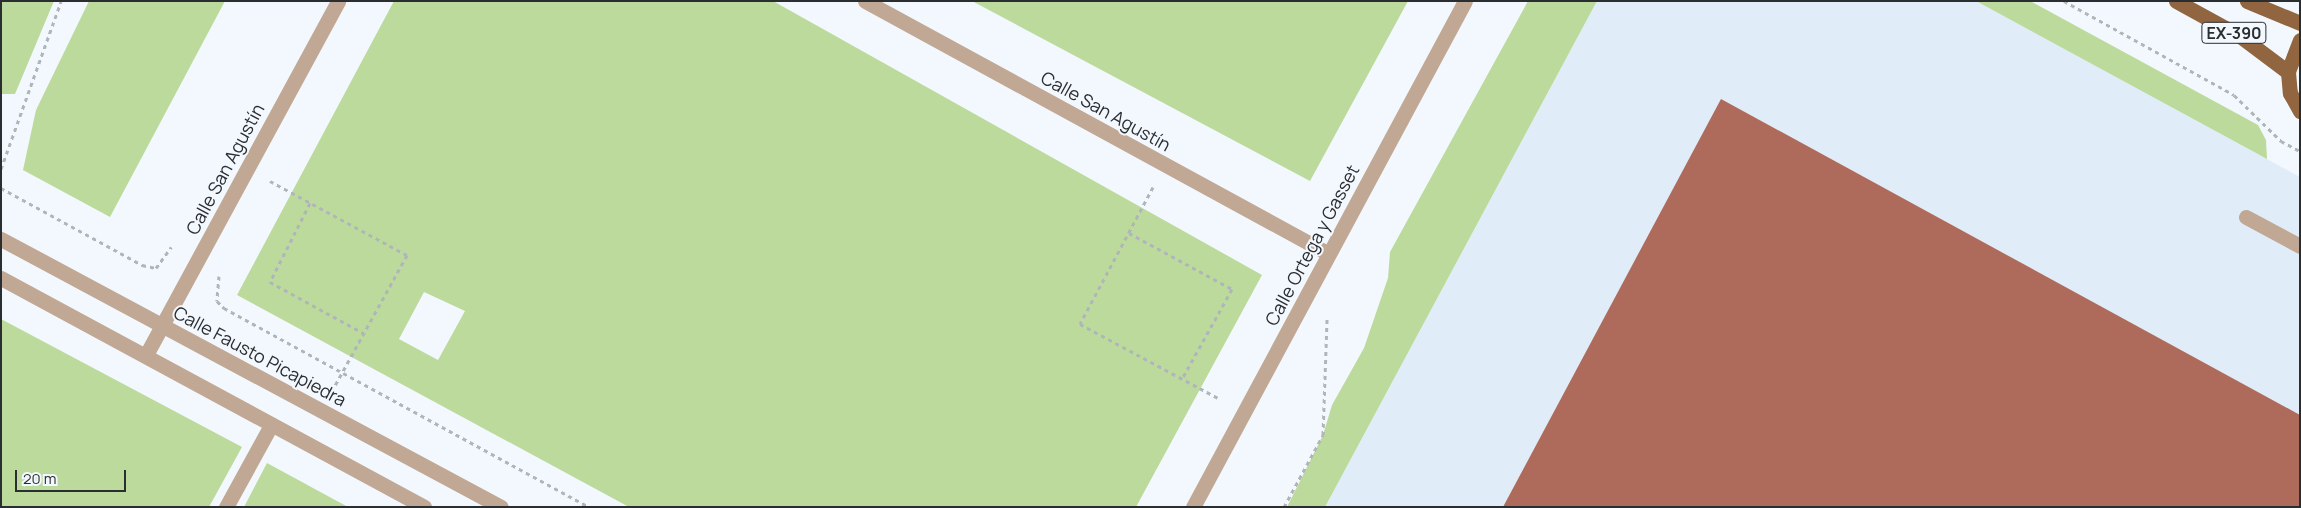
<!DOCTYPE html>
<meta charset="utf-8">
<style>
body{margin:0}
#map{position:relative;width:2301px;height:508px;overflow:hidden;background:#f2f8fe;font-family:Manrope,sans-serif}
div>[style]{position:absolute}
.built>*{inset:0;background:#e0edf8}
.green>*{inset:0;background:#bcda9c}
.building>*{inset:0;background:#ae6b5b}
.path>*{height:3px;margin-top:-1.5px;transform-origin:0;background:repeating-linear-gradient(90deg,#b0b5ba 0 4px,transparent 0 8px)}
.lane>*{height:15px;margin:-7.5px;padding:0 7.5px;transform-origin:7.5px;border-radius:7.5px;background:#c1a894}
.street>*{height:15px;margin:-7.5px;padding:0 7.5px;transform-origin:7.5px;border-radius:7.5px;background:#c1a894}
.primary>*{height:15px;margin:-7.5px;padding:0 7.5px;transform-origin:7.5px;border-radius:7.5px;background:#906540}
span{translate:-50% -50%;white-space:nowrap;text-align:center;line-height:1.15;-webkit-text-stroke:4px #f2f8fe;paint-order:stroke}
.shield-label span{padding:1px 4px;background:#f2f8fe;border:1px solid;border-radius:4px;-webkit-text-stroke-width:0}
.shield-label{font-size:16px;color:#2b2e30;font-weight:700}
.street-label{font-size:18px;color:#2b2e30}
.frame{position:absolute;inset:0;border:2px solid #2b2e30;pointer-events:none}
.scale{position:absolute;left:15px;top:470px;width:111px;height:22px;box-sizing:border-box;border:2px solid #2b2e30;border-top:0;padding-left:6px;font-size:15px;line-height:18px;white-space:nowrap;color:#2b2e30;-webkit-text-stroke:4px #f2f8fe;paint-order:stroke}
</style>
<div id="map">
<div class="built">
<div style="clip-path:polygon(1597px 1px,1976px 1px,2300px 177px,2300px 507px,1325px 507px)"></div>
</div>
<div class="green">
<div style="clip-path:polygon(1px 1px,54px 1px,15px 94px,1px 94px)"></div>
<div style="clip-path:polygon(89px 1px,225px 1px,110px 217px,23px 170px,36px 110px)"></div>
<div style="clip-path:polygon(evenodd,394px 1px,773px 1px,1262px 275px,1136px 507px,629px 507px,237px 295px,394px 1px,424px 292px,465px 311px,438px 360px,399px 339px,424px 292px)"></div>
<div style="clip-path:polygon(972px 1px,1408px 1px,1310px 181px)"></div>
<div style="clip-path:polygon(1528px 1px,1597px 1px,1325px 507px,1287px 507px,1323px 435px,1332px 405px,1364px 348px,1388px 278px,1390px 252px)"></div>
<div style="clip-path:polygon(1976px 1px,2030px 1px,2258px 125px,2266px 140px,2267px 159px)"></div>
<div style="clip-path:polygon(1px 319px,242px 447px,209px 507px,1px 507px)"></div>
<div style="clip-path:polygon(267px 463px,348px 507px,244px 507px)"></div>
</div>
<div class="building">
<div style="clip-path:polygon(1721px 99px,2300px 415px,2300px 507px,1503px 507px)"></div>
</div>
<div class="path">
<div style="left:2064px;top:1px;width:194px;rotate:28.9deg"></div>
<div style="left:2234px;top:95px;width:66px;rotate:44.4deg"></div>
<div style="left:2281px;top:141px;width:21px;rotate:28deg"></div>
<div style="left:1px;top:169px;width:178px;rotate:-70.3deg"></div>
<div style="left:270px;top:181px;width:156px;rotate:28.4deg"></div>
<div style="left:407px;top:255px;width:151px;rotate:118.9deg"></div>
<div style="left:1153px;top:187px;width:155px;rotate:118.1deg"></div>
<div style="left:1080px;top:324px;width:159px;rotate:28.2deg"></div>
<div style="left:1px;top:188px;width:161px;rotate:28.6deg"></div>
<div style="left:142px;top:265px;width:14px;rotate:12deg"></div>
<div style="left:156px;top:268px;width:26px;rotate:-54deg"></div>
<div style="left:310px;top:203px;width:89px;rotate:116.9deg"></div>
<div style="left:270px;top:282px;width:106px;rotate:28.7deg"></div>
<div style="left:1129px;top:233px;width:117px;rotate:28.5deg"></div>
<div style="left:1232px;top:289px;width:103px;rotate:119.1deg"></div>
<div style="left:219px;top:276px;width:25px;rotate:95deg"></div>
<div style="left:217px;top:301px;width:10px;rotate:45deg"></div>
<div style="left:224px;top:308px;width:416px;rotate:28.6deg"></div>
<div style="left:1284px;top:507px;width:82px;rotate:-61.6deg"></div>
<div style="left:1323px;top:435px;width:117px;rotate:-88deg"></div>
</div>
<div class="lane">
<div style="left:2246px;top:217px;width:61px;rotate:28.2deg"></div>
</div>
<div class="street">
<div style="left:865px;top:1px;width:528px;rotate:28.6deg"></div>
<div style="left:1px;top:239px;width:567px;rotate:28.19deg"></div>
<div style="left:1px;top:278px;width:481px;rotate:28.4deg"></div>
<div style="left:146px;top:355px;width:403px;rotate:-61.5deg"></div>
<div style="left:226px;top:507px;width:94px;rotate:-61.2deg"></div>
<div style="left:1193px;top:507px;width:574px;rotate:-61.74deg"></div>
</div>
<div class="primary">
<div style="left:2176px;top:1px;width:73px;rotate:28.7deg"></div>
<div style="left:2240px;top:36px;width:60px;rotate:36.9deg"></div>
<div style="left:2247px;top:1px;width:57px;rotate:22.5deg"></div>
<div style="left:2300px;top:40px;width:34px;rotate:111deg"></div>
<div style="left:2288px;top:72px;width:21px;rotate:85deg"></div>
<div style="left:2290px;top:93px;width:21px;rotate:61deg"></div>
</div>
<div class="shield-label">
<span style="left:2234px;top:33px">EX-390</span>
</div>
<div class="street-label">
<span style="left:1106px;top:111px;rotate:29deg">Calle San Agustín</span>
<span style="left:225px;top:169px;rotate:-62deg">Calle San Agustín</span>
<span style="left:1312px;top:245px;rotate:-62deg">Calle Ortega y Gasset</span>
<span style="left:260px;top:356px;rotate:28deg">Calle Fausto Picapiedra</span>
</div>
<div class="frame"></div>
<div class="scale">20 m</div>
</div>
